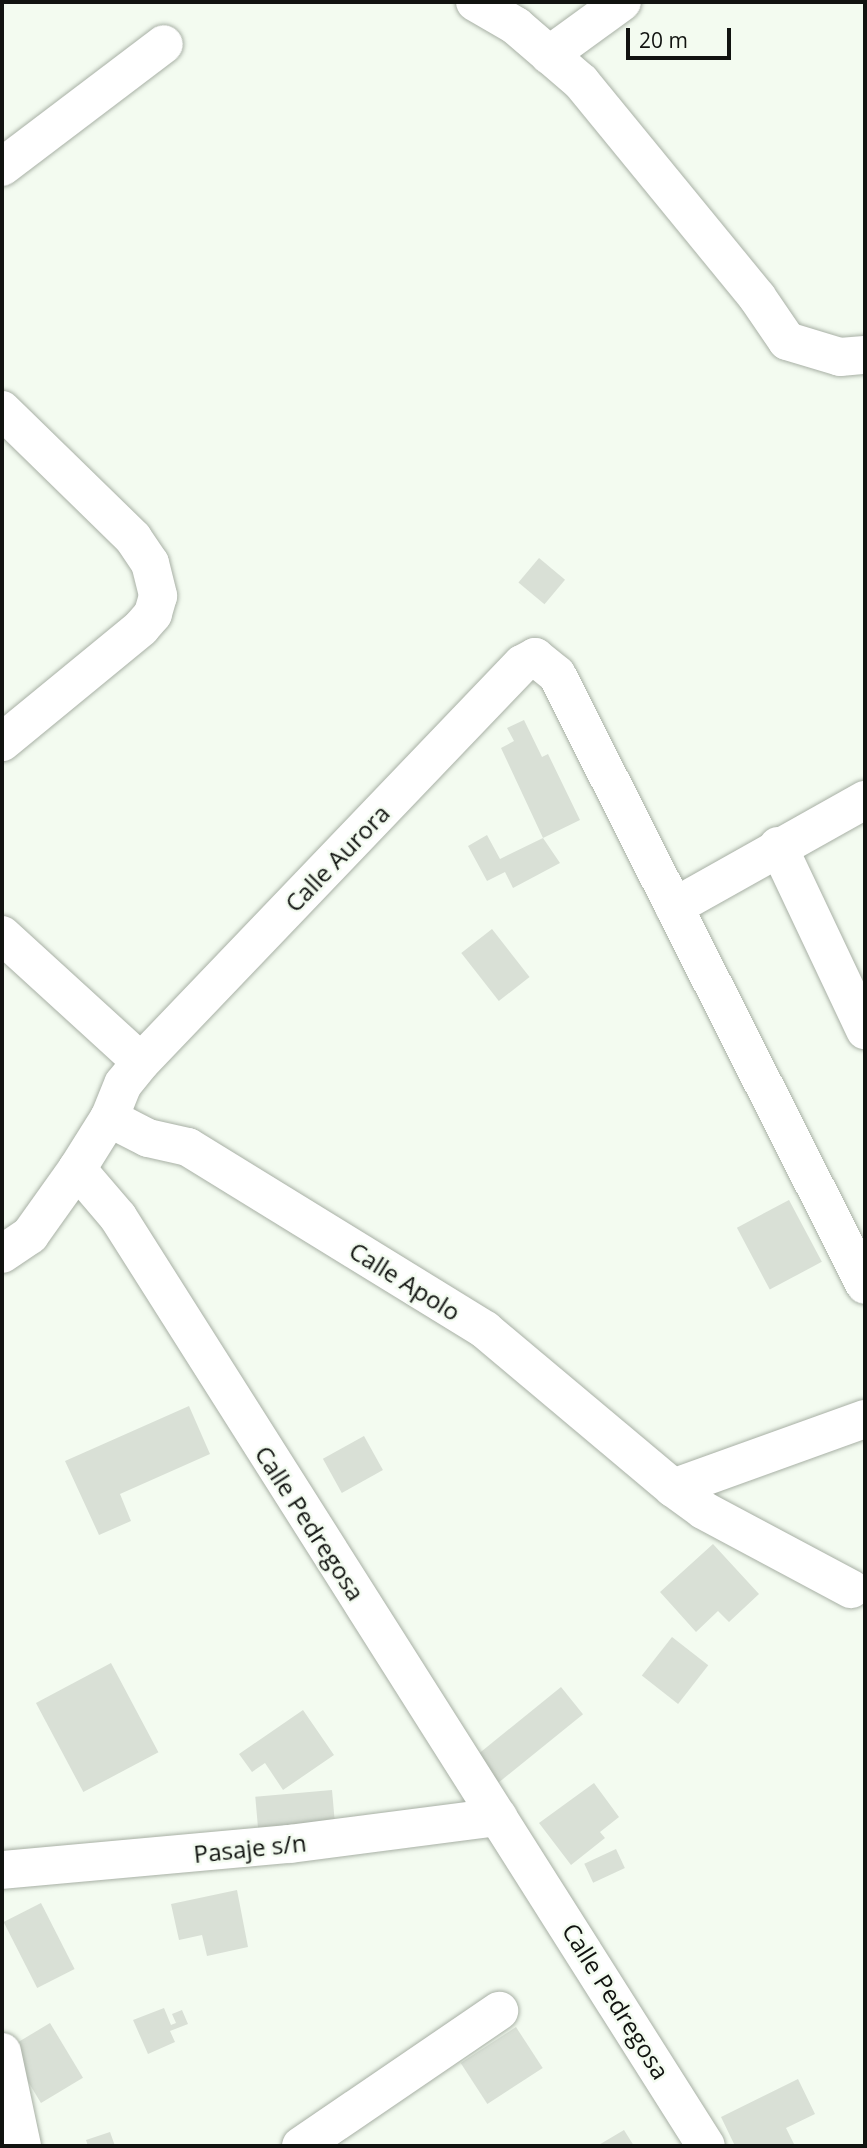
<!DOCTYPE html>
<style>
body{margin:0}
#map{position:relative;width:867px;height:2148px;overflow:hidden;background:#f3fbf0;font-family:"Open Sans",sans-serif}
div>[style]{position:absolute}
.building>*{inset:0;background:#d9e0d6;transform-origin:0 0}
.roads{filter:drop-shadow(0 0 2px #a8b0a5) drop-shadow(0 0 2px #a8b0a5)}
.minor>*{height:38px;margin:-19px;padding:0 19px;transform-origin:19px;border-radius:19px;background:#fff}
span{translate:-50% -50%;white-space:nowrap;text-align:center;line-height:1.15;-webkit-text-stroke:5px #f3fbf0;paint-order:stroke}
.street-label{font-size:24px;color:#111310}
.frame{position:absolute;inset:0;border:4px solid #111310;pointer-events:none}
.scale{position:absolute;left:626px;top:28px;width:105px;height:32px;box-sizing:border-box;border:4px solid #111310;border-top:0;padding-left:9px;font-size:21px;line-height:24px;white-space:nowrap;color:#111310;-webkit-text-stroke:5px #f3fbf0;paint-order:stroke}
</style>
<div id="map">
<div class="building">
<div style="left:539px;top:558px;width:34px;height:32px;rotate:40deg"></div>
<div style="clip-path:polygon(524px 720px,542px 757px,548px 754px,580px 820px,543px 838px,501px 748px,514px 741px,507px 728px)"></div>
<div style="clip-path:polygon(487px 835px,500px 859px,543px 838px,560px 863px,513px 888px,505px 872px,487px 881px,468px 846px)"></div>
<div style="left:492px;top:929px;width:61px;height:39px;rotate:52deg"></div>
<div style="left:789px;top:1200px;width:70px;height:59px;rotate:62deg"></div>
<div style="clip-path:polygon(189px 1406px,210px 1454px,120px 1494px,131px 1521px,99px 1535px,65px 1461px)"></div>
<div style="left:364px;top:1436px;width:39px;height:47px;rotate:61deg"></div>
<div style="clip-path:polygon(713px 1544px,759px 1594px,729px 1622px,718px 1611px,696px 1632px,660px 1592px)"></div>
<div style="left:672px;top:1637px;width:46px;height:49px;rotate:38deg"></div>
<div style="left:111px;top:1663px;width:101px;height:85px;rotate:62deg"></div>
<div style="left:561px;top:1687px;width:35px;height:121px;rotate:51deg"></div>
<div style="clip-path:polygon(303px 1710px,334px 1755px,283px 1790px,265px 1763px,252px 1772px,239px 1754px)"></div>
<div style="clip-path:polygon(594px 1783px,619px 1817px,600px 1832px,605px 1838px,571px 1865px,539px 1823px)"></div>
<div style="left:332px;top:1790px;width:37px;height:77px;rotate:85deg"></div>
<div style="left:616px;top:1849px;width:21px;height:35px;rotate:65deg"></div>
<div style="clip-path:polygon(237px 1890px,248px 1947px,207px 1956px,202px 1935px,179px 1940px,171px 1904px)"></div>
<div style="left:41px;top:1903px;width:74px;height:42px;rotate:63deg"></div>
<div style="clip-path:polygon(164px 2008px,171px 2025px,176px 2023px,172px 2014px,182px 2010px,188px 2024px,170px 2031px,175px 2042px,148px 2054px,133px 2020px)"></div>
<div style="left:50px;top:2023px;width:64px;height:49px;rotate:59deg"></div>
<div style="left:516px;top:2027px;width:49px;height:66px;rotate:57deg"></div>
<div style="clip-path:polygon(798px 2079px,815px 2114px,786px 2128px,795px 2146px,735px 2146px,721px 2117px)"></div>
<div style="clip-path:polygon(624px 2130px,634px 2146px,597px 2146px)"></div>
<div style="clip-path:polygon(110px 2132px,115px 2146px,88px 2146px,86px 2140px)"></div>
</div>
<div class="roads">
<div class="minor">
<div style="left:475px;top:2px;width:48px;rotate:30.3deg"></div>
<div style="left:516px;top:26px;width:86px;rotate:40.7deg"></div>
<div style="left:581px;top:82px;width:278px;rotate:50.7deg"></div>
<div style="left:757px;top:297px;width:53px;rotate:55.7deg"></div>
<div style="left:787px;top:341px;width:55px;rotate:16.8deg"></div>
<div style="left:840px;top:357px;width:25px;rotate:-5deg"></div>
<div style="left:549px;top:55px;width:90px;rotate:-36deg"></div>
<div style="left:2px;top:167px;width:203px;rotate:-37.2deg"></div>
<div style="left:2px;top:410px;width:183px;rotate:44.3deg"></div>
<div style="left:133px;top:538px;width:30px;rotate:56deg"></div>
<div style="left:150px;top:563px;width:34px;rotate:76deg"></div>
<div style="left:158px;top:596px;width:19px;rotate:106deg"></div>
<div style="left:153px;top:614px;width:18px;rotate:131deg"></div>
<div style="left:141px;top:628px;width:180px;rotate:140.6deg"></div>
<div style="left:778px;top:846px;width:204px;rotate:64.7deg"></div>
<div style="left:674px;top:907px;width:219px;rotate:-29.3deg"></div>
<div style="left:2px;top:935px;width:188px;rotate:42.4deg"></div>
<div style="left:141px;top:1062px;width:28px;rotate:129deg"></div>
<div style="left:123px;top:1084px;width:37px;rotate:112deg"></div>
<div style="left:109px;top:1118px;width:60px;rotate:122.1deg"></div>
<div style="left:77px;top:1169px;width:63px;rotate:49.5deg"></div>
<div style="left:118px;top:1217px;width:1099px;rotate:57.67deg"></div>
<div style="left:141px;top:1062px;width:551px;rotate:-46.25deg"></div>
<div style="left:522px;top:664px;width:15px;rotate:-28deg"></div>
<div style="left:535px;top:657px;width:28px;rotate:39deg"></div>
<div style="left:557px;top:675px;width:683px;rotate:63.21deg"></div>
<div style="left:109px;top:1118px;width:44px;rotate:27.1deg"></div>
<div style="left:148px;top:1138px;width:41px;rotate:12.7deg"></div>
<div style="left:188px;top:1147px;width:349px;rotate:31.6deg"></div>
<div style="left:485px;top:1330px;width:246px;rotate:40deg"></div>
<div style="left:673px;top:1488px;width:204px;rotate:-19.8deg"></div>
<div style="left:2px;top:1254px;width:34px;rotate:-34deg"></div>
<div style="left:30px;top:1235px;width:81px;rotate:-54.5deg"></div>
<div style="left:673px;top:1488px;width:37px;rotate:36deg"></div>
<div style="left:703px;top:1510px;width:168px;rotate:28.1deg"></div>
<div style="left:2px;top:1870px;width:289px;rotate:-5.2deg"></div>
<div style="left:290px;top:1844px;width:210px;rotate:-7.4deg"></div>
<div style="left:2px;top:2052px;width:96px;rotate:78deg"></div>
<div style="left:301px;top:2146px;width:240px;rotate:-34.3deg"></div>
</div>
</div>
<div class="street-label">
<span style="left:337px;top:858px;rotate:-46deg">Calle Aurora</span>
<span style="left:405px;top:1281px;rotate:32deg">Calle Apolo</span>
<span style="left:310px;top:1523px;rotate:57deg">Calle Pedregosa</span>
<span style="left:250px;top:1848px;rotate:-6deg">Pasaje s/n</span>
<span style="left:616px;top:2001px;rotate:58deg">Calle Pedregosa</span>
</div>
<div class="frame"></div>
<div class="scale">20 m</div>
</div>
